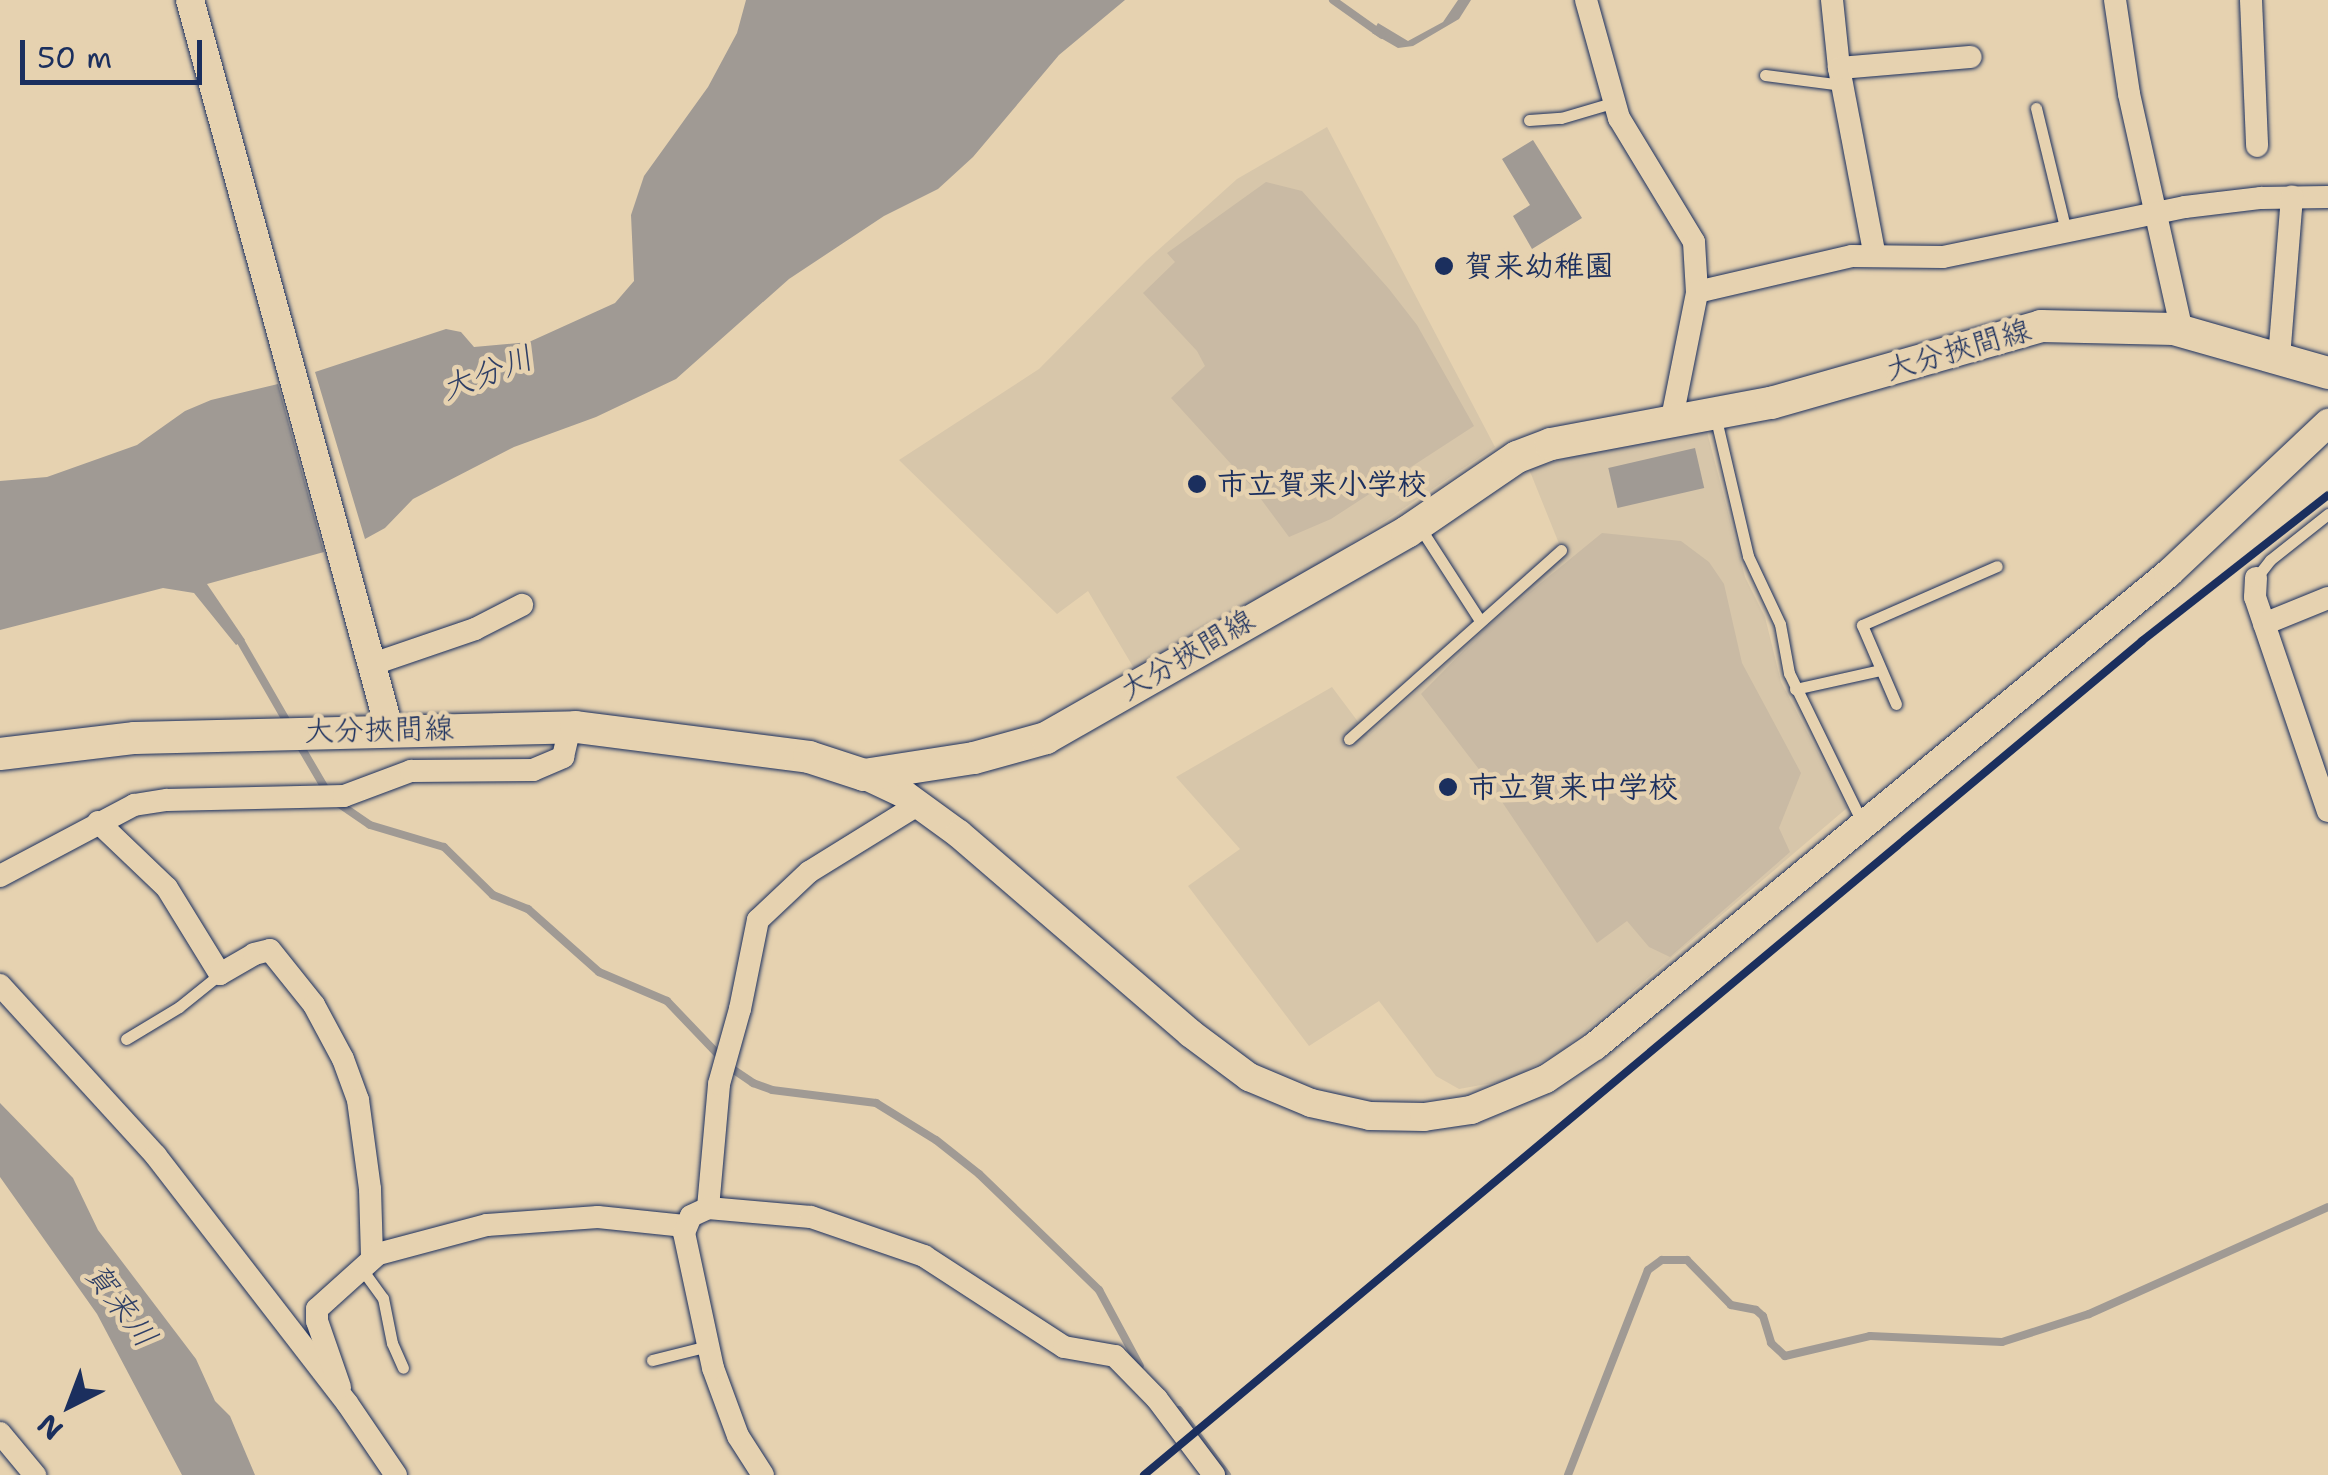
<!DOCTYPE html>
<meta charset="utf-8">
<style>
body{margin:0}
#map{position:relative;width:2328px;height:1475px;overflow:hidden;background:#e6d2b0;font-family:"Shantell Sans","Klee One",sans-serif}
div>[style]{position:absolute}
.built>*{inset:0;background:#d7c6aa}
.green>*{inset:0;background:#c9baa4}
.water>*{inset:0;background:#a09a94;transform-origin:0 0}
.stream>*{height:8px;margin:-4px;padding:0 4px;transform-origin:4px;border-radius:4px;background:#a09a94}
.roads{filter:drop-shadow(0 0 2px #1b2f5e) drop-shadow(0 0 2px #1b2f5e)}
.service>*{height:11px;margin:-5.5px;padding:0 5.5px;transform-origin:5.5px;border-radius:5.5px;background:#e6d2b0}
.minor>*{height:22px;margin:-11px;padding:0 11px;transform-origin:11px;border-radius:11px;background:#e6d2b0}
.tertiary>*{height:28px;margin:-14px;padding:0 14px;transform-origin:14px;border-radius:14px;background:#e6d2b0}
.secondary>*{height:32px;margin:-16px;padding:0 16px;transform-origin:16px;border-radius:16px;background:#e6d2b0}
.rail>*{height:8px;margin:-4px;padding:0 4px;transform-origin:4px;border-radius:4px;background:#1b2f5e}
.dots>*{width:28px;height:28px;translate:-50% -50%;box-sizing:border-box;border:5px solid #e6d2b0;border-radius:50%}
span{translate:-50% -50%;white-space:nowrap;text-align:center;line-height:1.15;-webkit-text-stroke:9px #e6d2b0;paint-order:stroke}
.poi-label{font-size:30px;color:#1b2f5e;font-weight:700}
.left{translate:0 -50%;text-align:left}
.street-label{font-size:30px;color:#1b2f5e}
.water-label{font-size:32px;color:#2f3f66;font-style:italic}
.north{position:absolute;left:20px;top:1355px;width:100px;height:100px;-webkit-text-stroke:8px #e6d2b0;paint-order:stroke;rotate:222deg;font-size:28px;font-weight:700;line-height:40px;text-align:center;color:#1b2f5e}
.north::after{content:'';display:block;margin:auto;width:35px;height:45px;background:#1b2f5e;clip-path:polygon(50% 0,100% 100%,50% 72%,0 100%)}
.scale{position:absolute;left:20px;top:40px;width:182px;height:45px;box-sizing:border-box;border:5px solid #1b2f5e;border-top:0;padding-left:12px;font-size:30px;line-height:35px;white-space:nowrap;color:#1b2f5e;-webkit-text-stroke:8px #e6d2b0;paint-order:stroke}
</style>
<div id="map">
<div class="built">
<div style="clip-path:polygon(1327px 127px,1495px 447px,1322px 563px,1135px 670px,1088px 591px,1057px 614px,899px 460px,1039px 369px,1146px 261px,1237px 179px)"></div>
<div style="clip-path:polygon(1706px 428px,1745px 577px,1765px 617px,1781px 682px,1847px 808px,1562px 1051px,1509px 1080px,1459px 1089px,1436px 1076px,1379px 1001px,1309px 1046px,1188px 886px,1240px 849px,1176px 777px,1332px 687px,1368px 735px,1564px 556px,1529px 469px,1586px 452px)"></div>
</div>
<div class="green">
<div style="clip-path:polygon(1266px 182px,1302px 191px,1389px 289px,1417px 325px,1474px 426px,1331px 519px,1289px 537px,1252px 487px,1171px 398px,1205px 366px,1197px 351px,1143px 293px,1175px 262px,1167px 253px)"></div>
<div style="clip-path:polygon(1602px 533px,1681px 541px,1709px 562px,1724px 584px,1742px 663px,1801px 773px,1779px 828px,1790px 852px,1670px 957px,1649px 947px,1627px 921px,1597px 943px,1488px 781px,1421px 694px,1487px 627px)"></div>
</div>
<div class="water">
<div style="clip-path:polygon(746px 0,1125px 0,1059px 55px,973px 157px,938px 189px,884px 216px,789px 279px,676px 379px,596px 417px,514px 447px,413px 499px,385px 528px,365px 539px,315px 372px,446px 329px,461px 332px,474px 347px,529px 342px,615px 303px,634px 281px,631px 215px,644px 176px,708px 87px,737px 33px)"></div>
<div style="clip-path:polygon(1458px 0,1471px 0,1459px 19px,1413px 46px,1398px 48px,1372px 33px,1378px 23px,1408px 41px,1443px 22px)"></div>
<div style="clip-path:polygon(1533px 140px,1582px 218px,1532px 249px,1513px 216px,1530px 205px,1502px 159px)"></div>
<div style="clip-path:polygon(278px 384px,324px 552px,207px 584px,245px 640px,236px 645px,194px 593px,163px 588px,0 630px,0 481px,47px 477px,137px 445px,185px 411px,211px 400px)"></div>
<div style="left:1695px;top:448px;width:41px;height:89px;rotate:77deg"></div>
<div style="clip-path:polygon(0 1103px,73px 1178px,98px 1230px,196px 1359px,215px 1401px,230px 1416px,255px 1475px,182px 1475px,97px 1314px,0 1177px)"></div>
</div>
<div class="stream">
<div style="left:1333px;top:0;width:60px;rotate:35.5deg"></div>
<div style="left:241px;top:642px;width:96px;rotate:60deg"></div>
<div style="left:298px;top:742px;width:56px;rotate:59.7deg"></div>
<div style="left:335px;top:801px;width:42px;rotate:34.4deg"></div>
<div style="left:370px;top:825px;width:77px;rotate:16.6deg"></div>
<div style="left:444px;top:847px;width:69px;rotate:44.4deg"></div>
<div style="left:493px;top:895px;width:38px;rotate:22deg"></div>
<div style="left:528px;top:909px;width:95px;rotate:41.6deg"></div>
<div style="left:599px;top:972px;width:74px;rotate:23.1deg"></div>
<div style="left:667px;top:1001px;width:93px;rotate:46.3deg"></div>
<div style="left:731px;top:1068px;width:27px;rotate:34deg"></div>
<div style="left:753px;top:1083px;width:20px;rotate:20deg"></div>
<div style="left:772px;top:1090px;width:105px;rotate:7.1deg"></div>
<div style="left:876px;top:1103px;width:70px;rotate:31.7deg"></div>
<div style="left:936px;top:1140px;width:55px;rotate:38.3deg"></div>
<div style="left:979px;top:1174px;width:167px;rotate:44deg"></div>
<div style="left:1099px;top:1290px;width:86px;rotate:61.7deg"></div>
<div style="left:1179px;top:1410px;width:81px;rotate:53.6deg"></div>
<div style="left:1568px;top:1475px;width:220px;rotate:-68.7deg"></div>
<div style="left:1648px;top:1270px;width:17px;rotate:-36deg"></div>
<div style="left:1662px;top:1260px;width:25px"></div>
<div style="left:1687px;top:1260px;width:63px;rotate:45.6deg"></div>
<div style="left:1731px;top:1305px;width:25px;rotate:11deg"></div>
<div style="left:1756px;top:1310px;width:9px;rotate:41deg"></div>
<div style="left:1763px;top:1316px;width:28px;rotate:73deg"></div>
<div style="left:1771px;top:1343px;width:19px;rotate:43deg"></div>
<div style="left:1785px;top:1356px;width:87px;rotate:-13.2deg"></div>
<div style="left:1870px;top:1336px;width:132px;rotate:2.6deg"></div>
<div style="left:2002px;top:1342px;width:91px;rotate:-17.8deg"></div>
<div style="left:2089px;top:1314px;width:262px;rotate:-24.1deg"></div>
</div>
<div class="roads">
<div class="service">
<div style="left:1765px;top:75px;width:78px;rotate:7.4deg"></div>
<div style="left:2036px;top:108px;width:127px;rotate:76.3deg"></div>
<div style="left:1529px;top:120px;width:32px;rotate:-4deg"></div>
<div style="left:1561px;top:118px;width:53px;rotate:-16.4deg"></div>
<div style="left:1715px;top:415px;width:145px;rotate:76.8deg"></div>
<div style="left:1748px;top:556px;width:75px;rotate:64.8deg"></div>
<div style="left:1780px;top:624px;width:50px;rotate:79.6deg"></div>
<div style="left:1789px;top:673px;width:166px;rotate:63.9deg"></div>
<div style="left:1419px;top:526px;width:111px;rotate:57.2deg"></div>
<div style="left:2256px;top:578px;width:23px;rotate:-52deg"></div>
<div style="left:2270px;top:560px;width:74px;rotate:-38.4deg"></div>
<div style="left:1795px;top:689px;width:88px;rotate:-12.5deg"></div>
<div style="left:1896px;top:704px;width:86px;rotate:-113.3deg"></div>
<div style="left:1862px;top:625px;width:147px;rotate:-23.6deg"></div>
<div style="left:1349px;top:739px;width:284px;rotate:-41.7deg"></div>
<div style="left:126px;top:1039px;width:62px;rotate:-31.1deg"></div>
<div style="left:179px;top:1007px;width:53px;rotate:-38.8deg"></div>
<div style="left:361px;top:1268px;width:37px;rotate:54deg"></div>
<div style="left:383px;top:1298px;width:46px;rotate:78.7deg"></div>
<div style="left:392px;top:1343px;width:27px;rotate:66deg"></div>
<div style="left:652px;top:1360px;width:58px;rotate:-14deg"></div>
</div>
<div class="minor">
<div style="left:1586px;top:0;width:123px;rotate:74.4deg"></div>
<div style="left:1619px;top:118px;width:145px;rotate:58.8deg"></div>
<div style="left:1694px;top:242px;width:51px;rotate:86.6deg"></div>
<div style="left:1697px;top:293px;width:133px;rotate:101.3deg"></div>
<div style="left:1832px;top:0;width:68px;rotate:84.1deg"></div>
<div style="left:1839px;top:68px;width:191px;rotate:79.2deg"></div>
<div style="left:2115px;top:0;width:95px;rotate:81.5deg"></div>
<div style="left:2129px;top:94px;width:243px;rotate:77.4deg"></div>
<div style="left:2251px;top:0;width:146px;rotate:87.6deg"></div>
<div style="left:1839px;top:68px;width:132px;rotate:-4.8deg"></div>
<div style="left:1697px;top:292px;width:159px;rotate:-13.1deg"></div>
<div style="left:1852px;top:256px;width:91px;rotate:0.6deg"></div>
<div style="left:1943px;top:257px;width:247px;rotate:-11.7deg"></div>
<div style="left:2185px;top:207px;width:77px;rotate:-6.8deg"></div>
<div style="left:2261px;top:198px;width:67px;rotate:-0.9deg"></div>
<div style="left:2279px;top:358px;width:162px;rotate:-85.4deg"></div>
<div style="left:2256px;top:578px;width:19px;rotate:93deg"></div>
<div style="left:2255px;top:597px;width:226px;rotate:71.2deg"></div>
<div style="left:2264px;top:624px;width:69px;rotate:-22.1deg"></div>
<div style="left:373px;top:664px;width:108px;rotate:-18.9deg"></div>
<div style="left:475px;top:629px;width:53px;rotate:-27.1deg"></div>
<div style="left:98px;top:822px;width:95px;rotate:43.7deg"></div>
<div style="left:167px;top:888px;width:101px;rotate:58.4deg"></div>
<div style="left:220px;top:974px;width:39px;rotate:-30deg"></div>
<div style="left:254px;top:954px;width:16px;rotate:-14deg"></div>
<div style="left:270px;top:950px;width:70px;rotate:51.3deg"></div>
<div style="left:314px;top:1005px;width:61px;rotate:61.8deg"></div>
<div style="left:343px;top:1059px;width:44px;rotate:69.9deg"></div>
<div style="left:358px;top:1100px;width:90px;rotate:82.3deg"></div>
<div style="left:370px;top:1189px;width:68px;rotate:88.3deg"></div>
<div style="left:0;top:876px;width:152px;rotate:-27.9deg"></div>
<div style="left:134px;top:805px;width:33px;rotate:-9deg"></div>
<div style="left:167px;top:800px;width:177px;rotate:-1.3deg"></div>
<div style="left:344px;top:796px;width:72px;rotate:-20.5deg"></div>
<div style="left:411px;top:771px;width:122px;rotate:-0.5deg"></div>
<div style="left:533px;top:770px;width:33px;rotate:-23deg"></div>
<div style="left:563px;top:757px;width:31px;rotate:-77deg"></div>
<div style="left:0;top:985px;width:231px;rotate:47.6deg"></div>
<div style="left:156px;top:1156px;width:312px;rotate:52.3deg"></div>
<div style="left:347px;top:1403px;width:87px;rotate:55.8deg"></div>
<div style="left:708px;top:1208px;width:124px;rotate:-84.9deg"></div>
<div style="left:719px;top:1084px;width:78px;rotate:-74.4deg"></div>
<div style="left:740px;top:1009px;width:91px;rotate:-78.6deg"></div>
<div style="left:758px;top:920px;width:70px;rotate:-43.3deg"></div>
<div style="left:809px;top:872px;width:129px;rotate:-31.7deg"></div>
<div style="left:340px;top:1387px;width:70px;rotate:-109.2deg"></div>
<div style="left:317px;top:1321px;width:12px;rotate:-90deg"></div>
<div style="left:317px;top:1309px;width:82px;rotate:-42deg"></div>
<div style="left:378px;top:1254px;width:113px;rotate:-14.9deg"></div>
<div style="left:487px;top:1225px;width:111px;rotate:-4.1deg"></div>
<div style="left:598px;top:1217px;width:87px;rotate:5.9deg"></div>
<div style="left:0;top:1433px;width:55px;rotate:50.2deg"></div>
<div style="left:763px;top:1475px;width:46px;rotate:-122.7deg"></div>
<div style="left:738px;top:1436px;width:72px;rotate:-110.2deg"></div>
<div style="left:713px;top:1368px;width:138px;rotate:-102.1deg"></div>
<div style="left:684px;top:1233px;width:18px;rotate:-68deg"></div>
<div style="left:691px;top:1216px;width:19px;rotate:-25deg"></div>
<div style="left:708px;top:1208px;width:103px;rotate:5deg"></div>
<div style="left:811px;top:1217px;width:120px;rotate:19deg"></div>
<div style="left:924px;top:1256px;width:167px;rotate:33deg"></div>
<div style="left:1064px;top:1347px;width:52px;rotate:10deg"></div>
<div style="left:1115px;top:1356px;width:60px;rotate:45.7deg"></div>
<div style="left:1157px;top:1399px;width:95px;rotate:53.1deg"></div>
</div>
<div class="tertiary">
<div style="left:190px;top:0;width:755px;rotate:74.71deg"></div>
<div style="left:864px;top:775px;width:44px;rotate:25.4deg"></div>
<div style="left:904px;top:794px;width:68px;rotate:36deg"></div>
<div style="left:959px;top:834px;width:305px;rotate:40.7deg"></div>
<div style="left:1190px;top:1033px;width:74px;rotate:36.7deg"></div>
<div style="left:1249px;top:1077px;width:67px;rotate:22.8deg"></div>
<div style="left:1311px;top:1103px;width:60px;rotate:12.4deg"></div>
<div style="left:1370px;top:1116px;width:54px;rotate:1.1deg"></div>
<div style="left:1424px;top:1117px;width:48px;rotate:-8.5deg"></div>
<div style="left:1471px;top:1110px;width:81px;rotate:-22.5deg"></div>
<div style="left:1546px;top:1079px;width:59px;rotate:-34deg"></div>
<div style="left:1595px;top:1046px;width:744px;rotate:-39.49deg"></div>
<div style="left:2169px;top:573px;width:219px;rotate:-43.3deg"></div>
</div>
<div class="secondary">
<div style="left:0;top:754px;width:136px;rotate:-6.8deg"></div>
<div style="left:135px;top:738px;width:441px;rotate:-1.4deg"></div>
<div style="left:576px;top:727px;width:235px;rotate:7.3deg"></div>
<div style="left:809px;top:757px;width:58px;rotate:18.1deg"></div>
<div style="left:864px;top:775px;width:111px;rotate:-8.8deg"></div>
<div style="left:974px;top:758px;width:75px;rotate:-15.5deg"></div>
<div style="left:1046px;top:738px;width:416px;rotate:-29.7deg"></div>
<div style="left:1407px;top:532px;width:133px;rotate:-34.3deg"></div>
<div style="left:1517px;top:457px;width:36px;rotate:-21deg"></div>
<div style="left:1551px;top:444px;width:224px;rotate:-10.6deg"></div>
<div style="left:1771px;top:403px;width:281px;rotate:-15.9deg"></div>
<div style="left:2041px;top:326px;width:133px;rotate:1.3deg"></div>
<div style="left:2174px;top:329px;width:160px;rotate:15.9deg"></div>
</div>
</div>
<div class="rail">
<div style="left:1144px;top:1475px;width:1301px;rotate:-39.88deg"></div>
<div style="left:2142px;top:641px;width:236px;rotate:-38.1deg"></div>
</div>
<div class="dots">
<div style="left:1444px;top:266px;background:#1b2f5e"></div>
<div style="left:1197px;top:484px;background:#1b2f5e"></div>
<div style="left:1448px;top:787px;background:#1b2f5e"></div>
</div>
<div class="poi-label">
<span class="left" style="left:1464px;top:266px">賀来幼稚園</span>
<span class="left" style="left:1217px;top:484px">市立賀来小学校</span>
<span class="left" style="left:1468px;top:787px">市立賀来中学校</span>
</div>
<div class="street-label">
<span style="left:1958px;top:350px;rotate:-16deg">大分挾間線</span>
<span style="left:1187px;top:655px;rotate:-30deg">大分挾間線</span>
<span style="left:379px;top:730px;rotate:-1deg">大分挾間線</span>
</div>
<div class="water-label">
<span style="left:487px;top:373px;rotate:-21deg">大分川</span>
<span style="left:121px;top:1305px;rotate:53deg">賀来川</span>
</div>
<div class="north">N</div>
<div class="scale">50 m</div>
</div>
